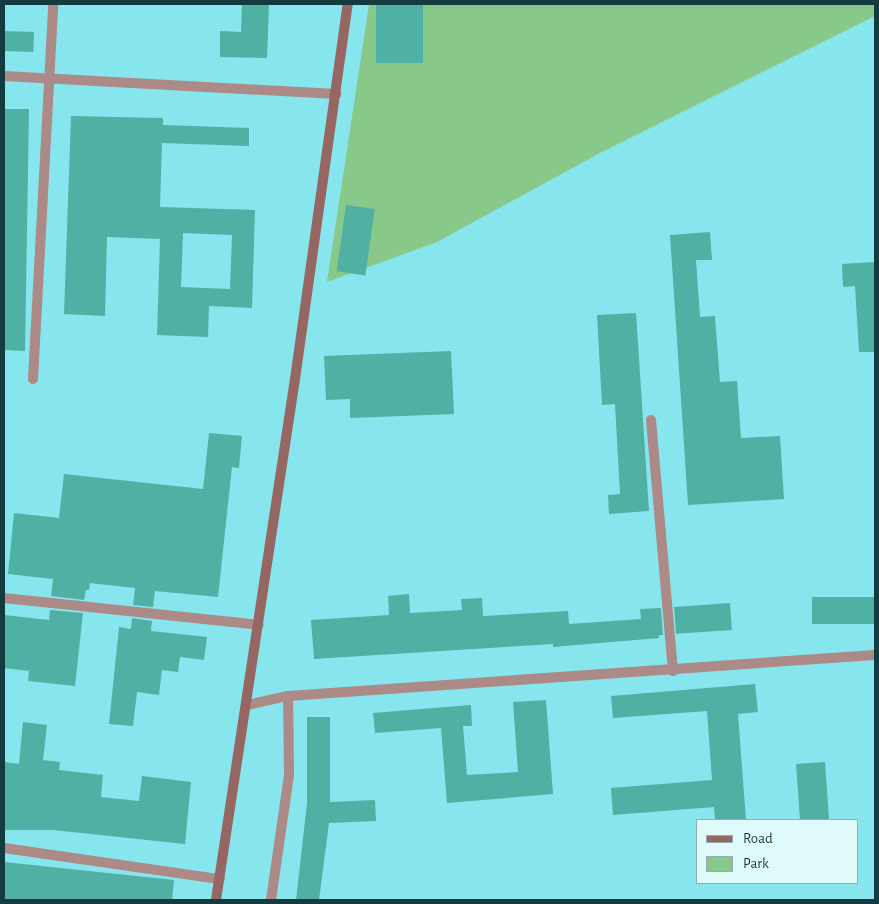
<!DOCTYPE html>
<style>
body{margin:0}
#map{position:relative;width:879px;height:904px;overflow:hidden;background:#87e5ee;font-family:"Alegreya Sans",sans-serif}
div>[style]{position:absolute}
.green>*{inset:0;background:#88c888}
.building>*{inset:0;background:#50b0a4;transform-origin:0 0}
.street>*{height:10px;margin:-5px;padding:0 5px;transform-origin:5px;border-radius:5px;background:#ab8a87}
.secondary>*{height:10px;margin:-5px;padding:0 5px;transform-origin:5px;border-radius:5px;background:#956662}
span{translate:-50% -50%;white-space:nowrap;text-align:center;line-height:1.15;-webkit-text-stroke:4px #e0fafc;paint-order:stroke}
.frame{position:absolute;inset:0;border:5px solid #143c40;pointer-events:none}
.legend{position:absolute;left:696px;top:819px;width:162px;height:65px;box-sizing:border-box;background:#e0fafc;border:1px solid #8eaeb1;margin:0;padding:6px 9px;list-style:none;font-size:15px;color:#143c40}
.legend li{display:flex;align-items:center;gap:10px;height:25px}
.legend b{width:25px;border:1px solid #8eaeb1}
</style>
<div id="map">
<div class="green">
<div style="clip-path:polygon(369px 4px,875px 4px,875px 16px,598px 154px,437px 242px,327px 282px)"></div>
</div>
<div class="building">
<div style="clip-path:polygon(242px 4px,269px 4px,267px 58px,220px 57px,220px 31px,241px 32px)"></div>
<div style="left:376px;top:4px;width:47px;height:59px"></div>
<div style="left:4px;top:31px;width:30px;height:20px;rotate:2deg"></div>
<div style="clip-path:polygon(4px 109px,29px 109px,25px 351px,4px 350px)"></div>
<div style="clip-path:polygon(evenodd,71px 116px,163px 118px,163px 125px,249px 128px,249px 146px,162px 143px,160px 207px,255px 210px,252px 308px,209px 306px,208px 337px,157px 335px,160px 239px,107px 237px,105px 316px,64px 314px,71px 116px,183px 233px,232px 235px,230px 289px,181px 287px,183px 233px)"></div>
<div style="left:346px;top:205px;width:29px;height:67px;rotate:8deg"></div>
<div style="clip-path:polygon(710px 232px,712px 260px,696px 260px,700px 317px,715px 316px,720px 382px,737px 381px,741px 438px,780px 436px,784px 499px,688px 505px,670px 235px)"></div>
<div style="clip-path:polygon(875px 262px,875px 352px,859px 352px,855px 286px,843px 287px,842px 264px)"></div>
<div style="clip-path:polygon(636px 313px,649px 511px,609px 514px,608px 495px,620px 494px,615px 404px,602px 405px,597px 315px)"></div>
<div style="clip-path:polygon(451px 351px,454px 414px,350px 418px,350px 399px,326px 400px,324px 356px)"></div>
<div style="clip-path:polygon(209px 433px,242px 436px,239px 468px,232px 467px,218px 597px,155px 591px,153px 607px,133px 605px,135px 588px,90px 583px,89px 590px,86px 590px,84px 600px,51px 596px,53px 579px,8px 574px,14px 513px,59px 518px,64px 474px,203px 489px)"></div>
<div style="clip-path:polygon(409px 594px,410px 613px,462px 610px,461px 599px,482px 598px,483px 616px,568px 611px,569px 624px,641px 619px,640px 609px,661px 608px,663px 635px,659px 635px,659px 638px,553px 647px,553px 644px,314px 659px,311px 620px,389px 615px,388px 596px)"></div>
<div style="left:875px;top:597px;width:27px;height:63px;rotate:90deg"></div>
<div style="left:730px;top:603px;width:27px;height:56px;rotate:86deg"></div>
<div style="clip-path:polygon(50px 610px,83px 613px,75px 686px,28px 681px,29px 671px,4px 668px,4px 615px,49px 620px)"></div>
<div style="clip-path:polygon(132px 618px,152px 621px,151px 631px,207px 637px,204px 660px,180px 657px,178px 672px,162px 670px,159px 695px,137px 692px,133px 726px,109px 724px,119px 627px,131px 629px)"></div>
<div style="clip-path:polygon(755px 684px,758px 712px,738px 714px,746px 820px,715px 820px,714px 807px,613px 815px,611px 788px,712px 780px,707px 711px,613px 718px,611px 696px)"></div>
<div style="clip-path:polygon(546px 700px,553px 794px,447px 803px,441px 728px,375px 733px,373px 713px,471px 705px,472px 726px,463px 726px,467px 775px,518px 772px,513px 702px)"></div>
<div style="clip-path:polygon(307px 717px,330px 717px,330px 802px,375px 800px,376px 821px,329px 823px,319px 900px,296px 900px,307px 803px)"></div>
<div style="clip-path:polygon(23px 722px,47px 725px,43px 760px,60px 762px,59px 770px,103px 775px,101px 797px,139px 801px,142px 776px,191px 782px,185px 844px,53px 830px,4px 830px,4px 762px,19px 764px)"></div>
<div style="left:825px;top:762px;width:58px;height:29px;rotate:86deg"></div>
<div style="clip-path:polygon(4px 862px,174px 880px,172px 900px,4px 900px)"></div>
</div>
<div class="street">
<div style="left:4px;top:76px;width:333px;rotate:3.1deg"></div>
<div style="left:33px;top:379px;width:376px;rotate:-86.9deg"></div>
<div style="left:651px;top:420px;width:252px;rotate:85deg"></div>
<div style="left:4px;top:598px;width:256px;rotate:6deg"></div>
<div style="left:247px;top:705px;width:42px;rotate:-12.4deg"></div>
<div style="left:288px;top:696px;width:588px;rotate:-4deg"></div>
<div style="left:4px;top:848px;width:218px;rotate:8.2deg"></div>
<div style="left:271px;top:900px;width:126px;rotate:-81.8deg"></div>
<div style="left:289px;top:775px;width:79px;rotate:-90.7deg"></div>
</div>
<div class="secondary">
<div style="left:216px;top:900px;width:527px;rotate:-81.38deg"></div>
<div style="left:295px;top:379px;width:379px;rotate:-82deg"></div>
</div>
<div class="frame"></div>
<ul class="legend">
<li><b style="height:6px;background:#956662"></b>Road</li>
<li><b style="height:14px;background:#88c888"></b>Park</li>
</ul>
</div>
